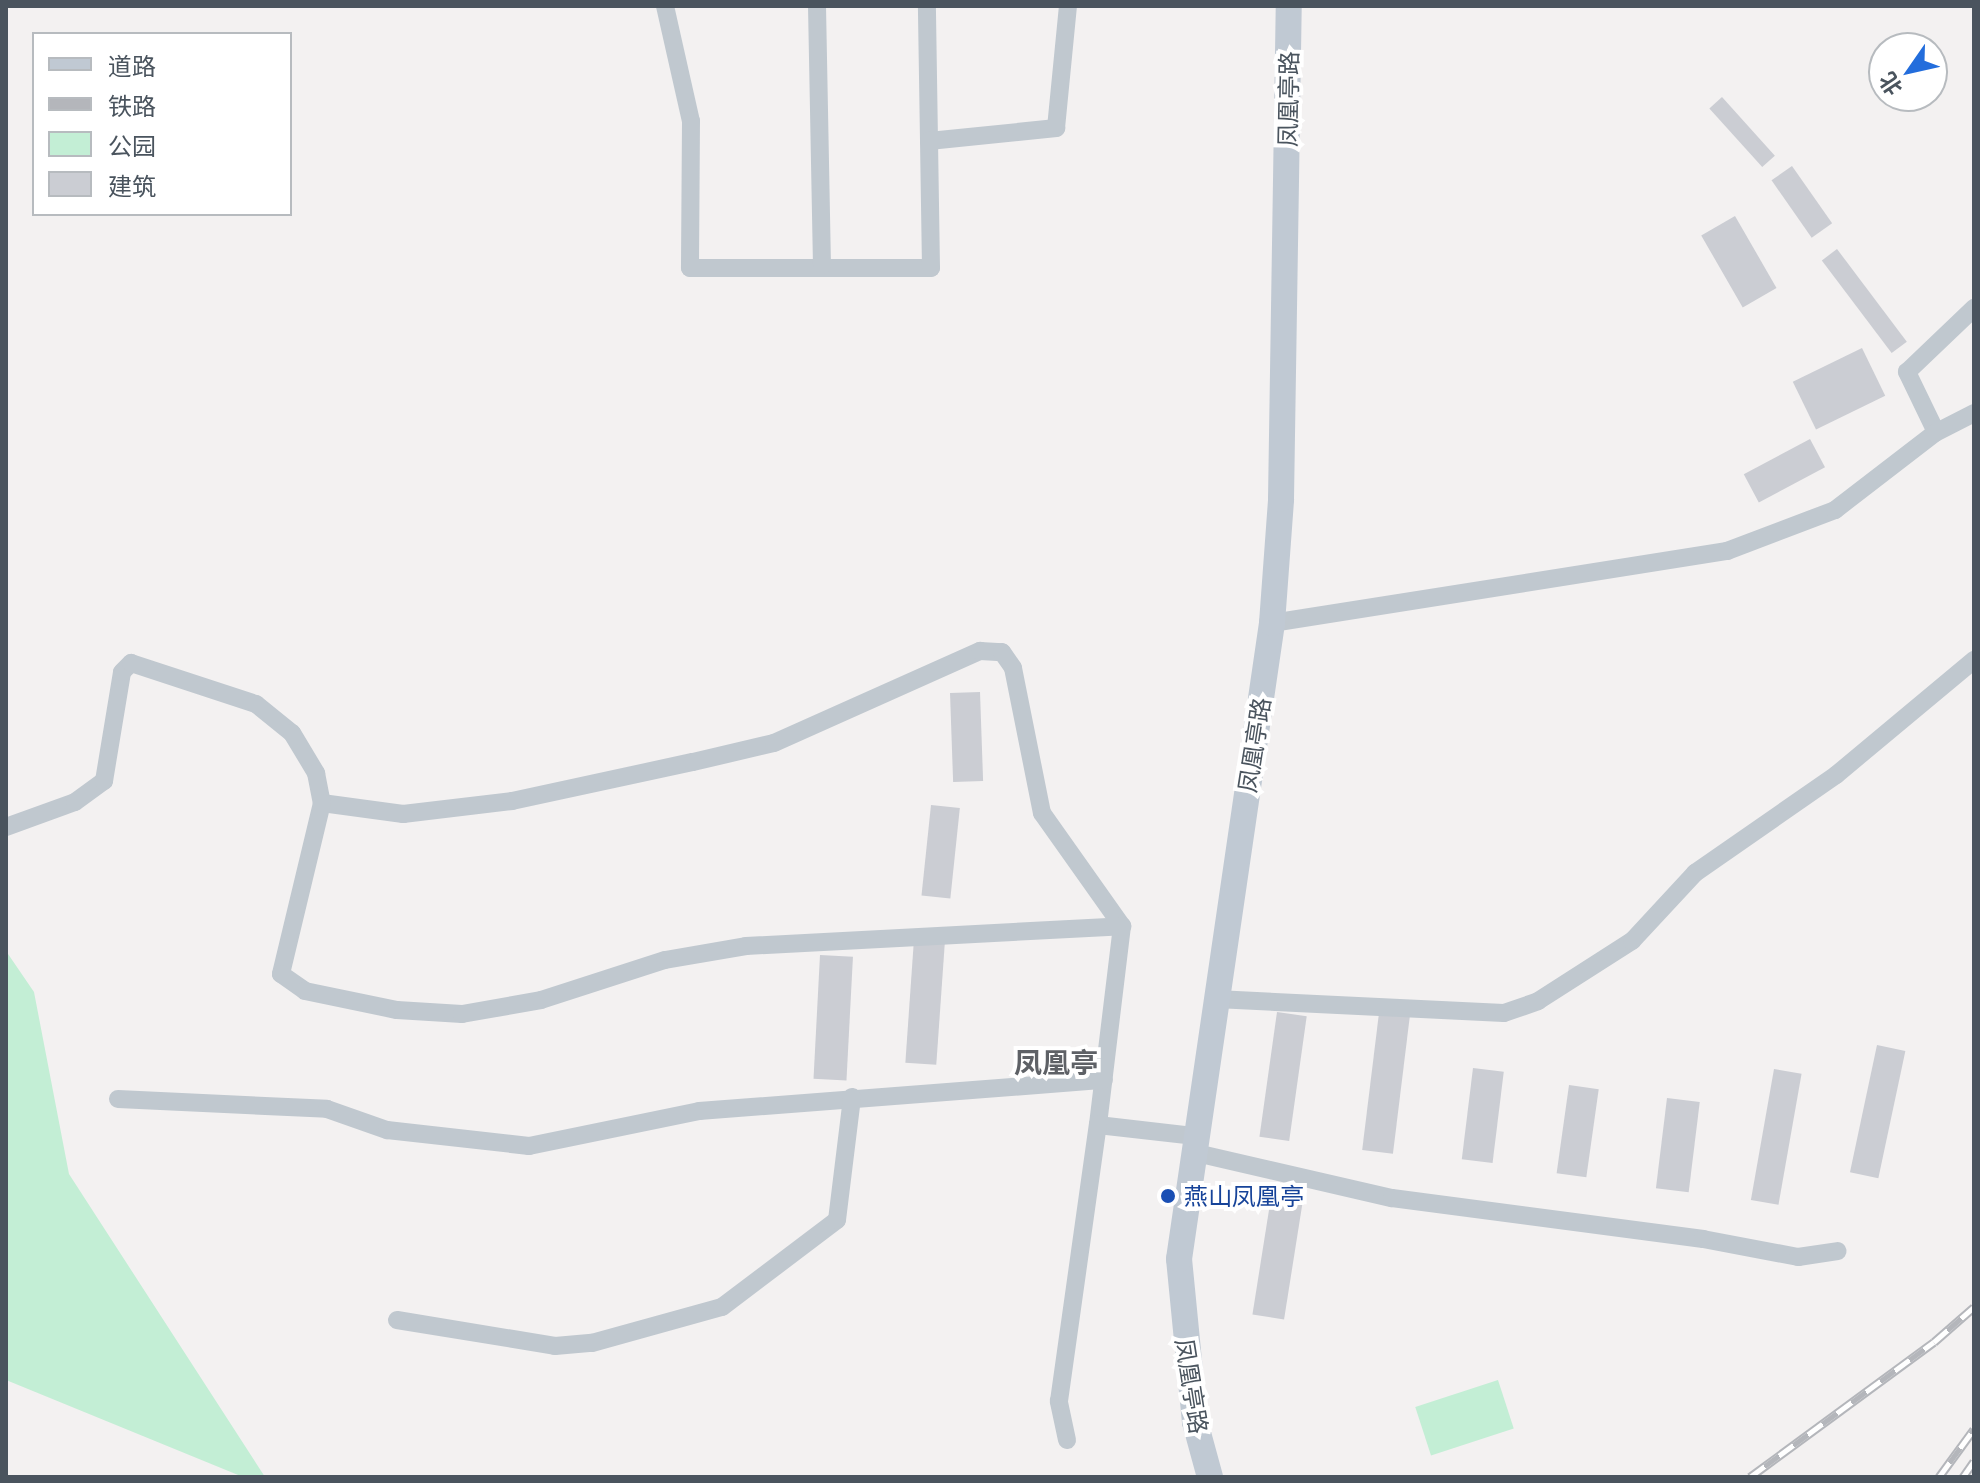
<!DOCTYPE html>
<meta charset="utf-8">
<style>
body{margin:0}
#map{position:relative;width:1980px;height:1483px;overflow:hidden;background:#f3f1f1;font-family:"Exo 2","Noto Sans SC",sans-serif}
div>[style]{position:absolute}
.green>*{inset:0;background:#c3eed5;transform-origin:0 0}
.building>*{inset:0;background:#cbcdd3;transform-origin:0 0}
.street>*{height:18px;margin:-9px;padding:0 9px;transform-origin:9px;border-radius:9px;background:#c0c8cf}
.secondary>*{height:26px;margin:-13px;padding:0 13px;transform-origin:13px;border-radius:13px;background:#c0c9d3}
.rail>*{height:9px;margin-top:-4.5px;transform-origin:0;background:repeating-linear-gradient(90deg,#fff 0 18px,#b4b6bb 0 36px);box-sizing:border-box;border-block:2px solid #b4b6bb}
.dots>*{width:22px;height:22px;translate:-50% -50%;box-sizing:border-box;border:4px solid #fff;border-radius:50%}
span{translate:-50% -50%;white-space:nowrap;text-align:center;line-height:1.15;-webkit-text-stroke:8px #fff;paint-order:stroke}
.street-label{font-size:24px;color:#4a545e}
.transit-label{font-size:24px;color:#164399}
.left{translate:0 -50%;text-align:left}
.quarter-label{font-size:28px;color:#5e6166;font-weight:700}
.frame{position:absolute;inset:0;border:8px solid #4a545e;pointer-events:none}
.legend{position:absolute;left:32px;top:32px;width:260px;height:184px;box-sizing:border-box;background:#fff;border:2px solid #b7bbbf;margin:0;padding:10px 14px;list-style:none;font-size:24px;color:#4a545e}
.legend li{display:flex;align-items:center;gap:16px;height:40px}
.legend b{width:40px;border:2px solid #b7bbbf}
.north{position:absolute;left:1868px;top:32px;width:80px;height:80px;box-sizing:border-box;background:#fff;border:2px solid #b7bbbf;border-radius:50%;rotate:236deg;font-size:22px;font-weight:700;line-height:32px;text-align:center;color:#4a545e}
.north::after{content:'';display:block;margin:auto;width:28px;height:36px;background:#236ddc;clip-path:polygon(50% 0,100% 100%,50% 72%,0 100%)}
</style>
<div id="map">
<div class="green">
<div style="clip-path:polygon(6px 951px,34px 992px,69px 1174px,265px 1477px,243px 1477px,6px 1380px)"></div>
<div style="left:1498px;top:1380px;width:51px;height:87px;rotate:72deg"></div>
</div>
<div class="building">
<div style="left:1722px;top:97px;width:79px;height:17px;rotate:48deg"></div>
<div style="left:1792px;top:166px;width:70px;height:25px;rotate:55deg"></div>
<div style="left:1735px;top:216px;width:83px;height:39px;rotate:60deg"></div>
<div style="left:1837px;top:249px;width:116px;height:19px;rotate:53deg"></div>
<div style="left:1862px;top:348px;width:53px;height:77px;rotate:64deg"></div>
<div style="left:1810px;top:439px;width:32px;height:75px;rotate:62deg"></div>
<div style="left:980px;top:692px;width:89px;height:30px;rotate:88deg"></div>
<div style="left:931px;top:805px;width:29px;height:91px;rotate:6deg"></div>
<div style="left:914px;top:939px;width:31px;height:124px;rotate:4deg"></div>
<div style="left:820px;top:955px;width:33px;height:124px;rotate:3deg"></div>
<div style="left:1277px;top:1012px;width:30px;height:126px;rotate:8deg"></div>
<div style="left:1379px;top:1013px;width:31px;height:138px;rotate:7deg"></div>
<div style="left:1877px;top:1045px;width:29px;height:130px;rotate:12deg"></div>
<div style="left:1473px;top:1068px;width:31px;height:92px;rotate:7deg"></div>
<div style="left:1774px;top:1069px;width:28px;height:133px;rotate:10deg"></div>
<div style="left:1569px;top:1085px;width:30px;height:89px;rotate:8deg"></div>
<div style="left:1667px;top:1098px;width:33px;height:91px;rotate:7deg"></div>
<div style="left:1272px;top:1191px;width:32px;height:125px;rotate:9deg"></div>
</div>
<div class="street">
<div style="left:665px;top:6px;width:118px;rotate:77.3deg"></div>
<div style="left:691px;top:121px;width:147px;rotate:90.4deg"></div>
<div style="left:690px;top:268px;width:241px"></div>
<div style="left:931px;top:268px;width:262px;rotate:-90.9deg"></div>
<div style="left:817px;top:6px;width:259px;rotate:88.9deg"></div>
<div style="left:929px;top:141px;width:128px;rotate:-5.8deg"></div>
<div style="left:1056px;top:128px;width:123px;rotate:-84.4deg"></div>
<div style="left:1936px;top:432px;width:67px;rotate:-115.8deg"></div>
<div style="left:1907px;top:372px;width:93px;rotate:-43.7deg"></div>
<div style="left:1272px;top:623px;width:461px;rotate:-9deg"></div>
<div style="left:1727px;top:551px;width:116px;rotate:-20.8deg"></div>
<div style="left:1835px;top:510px;width:126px;rotate:-37.6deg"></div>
<div style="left:1935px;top:433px;width:44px;rotate:-27.1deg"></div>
<div style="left:322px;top:803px;width:82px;rotate:7.7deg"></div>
<div style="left:403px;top:814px;width:110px;rotate:-6.8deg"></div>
<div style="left:512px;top:801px;width:185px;rotate:-12.2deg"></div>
<div style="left:693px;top:762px;width:83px;rotate:-13.2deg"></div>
<div style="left:774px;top:743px;width:226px;rotate:-24.1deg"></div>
<div style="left:980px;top:651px;width:22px;rotate:3deg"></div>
<div style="left:1002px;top:652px;width:19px;rotate:55deg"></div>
<div style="left:1013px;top:668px;width:148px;rotate:78.7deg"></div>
<div style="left:1042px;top:813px;width:138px;rotate:54.7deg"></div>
<div style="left:1122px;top:926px;width:200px;rotate:96.9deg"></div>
<div style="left:1098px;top:1125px;width:98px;rotate:6.5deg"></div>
<div style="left:6px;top:827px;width:73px;rotate:-19.9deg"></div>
<div style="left:75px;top:802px;width:36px;rotate:-36deg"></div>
<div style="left:104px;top:781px;width:110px;rotate:-80.6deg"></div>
<div style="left:122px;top:672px;width:13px;rotate:-45deg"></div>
<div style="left:131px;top:663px;width:132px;rotate:18.2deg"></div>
<div style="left:256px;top:704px;width:46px;rotate:38.9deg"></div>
<div style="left:292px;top:733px;width:47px;rotate:59deg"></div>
<div style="left:316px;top:773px;width:31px;rotate:79deg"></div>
<div style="left:322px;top:803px;width:176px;rotate:103.5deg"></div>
<div style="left:281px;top:974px;width:29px;rotate:35deg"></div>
<div style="left:305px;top:991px;width:94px;rotate:11.7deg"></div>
<div style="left:397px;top:1010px;width:65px;rotate:3.5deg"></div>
<div style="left:462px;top:1014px;width:80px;rotate:-10deg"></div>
<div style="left:541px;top:1000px;width:130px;rotate:-17.9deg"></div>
<div style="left:665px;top:960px;width:82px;rotate:-9.8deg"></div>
<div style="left:746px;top:946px;width:377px;rotate:-3deg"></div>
<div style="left:1216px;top:999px;width:288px;rotate:2.8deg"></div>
<div style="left:1504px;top:1013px;width:36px;rotate:-19deg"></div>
<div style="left:1538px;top:1001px;width:112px;rotate:-32.6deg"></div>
<div style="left:1632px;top:941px;width:93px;rotate:-47.2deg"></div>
<div style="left:1695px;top:873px;width:172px;rotate:-34.8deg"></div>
<div style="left:1836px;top:775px;width:180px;rotate:-39.8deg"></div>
<div style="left:118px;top:1099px;width:209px;rotate:2.7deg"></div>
<div style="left:327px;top:1109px;width:64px;rotate:19.3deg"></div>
<div style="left:387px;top:1130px;width:143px;rotate:6.4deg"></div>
<div style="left:529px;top:1146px;width:174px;rotate:-11.6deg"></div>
<div style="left:699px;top:1111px;width:406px;rotate:-4.4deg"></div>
<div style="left:1192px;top:1152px;width:205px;rotate:13deg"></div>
<div style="left:1392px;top:1198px;width:314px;rotate:7.5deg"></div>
<div style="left:1703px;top:1239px;width:97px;rotate:10.7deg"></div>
<div style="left:1798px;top:1257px;width:40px;rotate:-8.5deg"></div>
<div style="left:397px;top:1320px;width:160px;rotate:9.3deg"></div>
<div style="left:555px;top:1346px;width:37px;rotate:-5deg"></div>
<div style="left:592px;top:1343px;width:135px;rotate:-15.5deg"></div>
<div style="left:722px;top:1307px;width:144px;rotate:-37.1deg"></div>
<div style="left:837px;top:1220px;width:124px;rotate:-83deg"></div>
<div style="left:1067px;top:1440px;width:40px;rotate:-102deg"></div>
<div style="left:1059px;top:1401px;width:279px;rotate:-82deg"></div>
</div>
<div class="secondary">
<div style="left:1210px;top:1477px;width:57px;rotate:-105.3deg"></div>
<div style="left:1195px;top:1422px;width:164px;rotate:-95.6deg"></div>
<div style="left:1179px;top:1259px;width:643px;rotate:-81.68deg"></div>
<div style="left:1272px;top:623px;width:124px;rotate:-85.8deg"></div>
<div style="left:1281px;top:499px;width:493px;rotate:-89.1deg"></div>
</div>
<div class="rail">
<div style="left:1750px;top:1477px;width:228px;rotate:-36.3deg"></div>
<div style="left:1934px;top:1342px;width:53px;rotate:-41.2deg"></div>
<div style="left:1939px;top:1477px;width:59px;rotate:-53.9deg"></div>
<div style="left:1963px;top:1477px;width:19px;rotate:-55deg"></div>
</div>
<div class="dots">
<div style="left:1168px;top:1196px;background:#1a4fb4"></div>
</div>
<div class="street-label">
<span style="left:1288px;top:99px;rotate:-89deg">凤凰亭路</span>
<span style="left:1254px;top:745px;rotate:-81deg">凤凰亭路</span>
<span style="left:1192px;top:1386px;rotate:81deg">凤凰亭路</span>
</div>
<div class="transit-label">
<span class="left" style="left:1184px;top:1196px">燕山凤凰亭</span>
</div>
<div class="quarter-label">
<span style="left:1056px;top:1062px">凤凰亭</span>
</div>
<div class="frame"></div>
<ul class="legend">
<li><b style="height:10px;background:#c0c9d3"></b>道路</li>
<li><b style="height:10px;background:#b4b6bb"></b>铁路</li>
<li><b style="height:22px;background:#c3eed5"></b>公园</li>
<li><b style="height:22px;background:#cbcdd3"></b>建筑</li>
</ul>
<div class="north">北</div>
</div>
